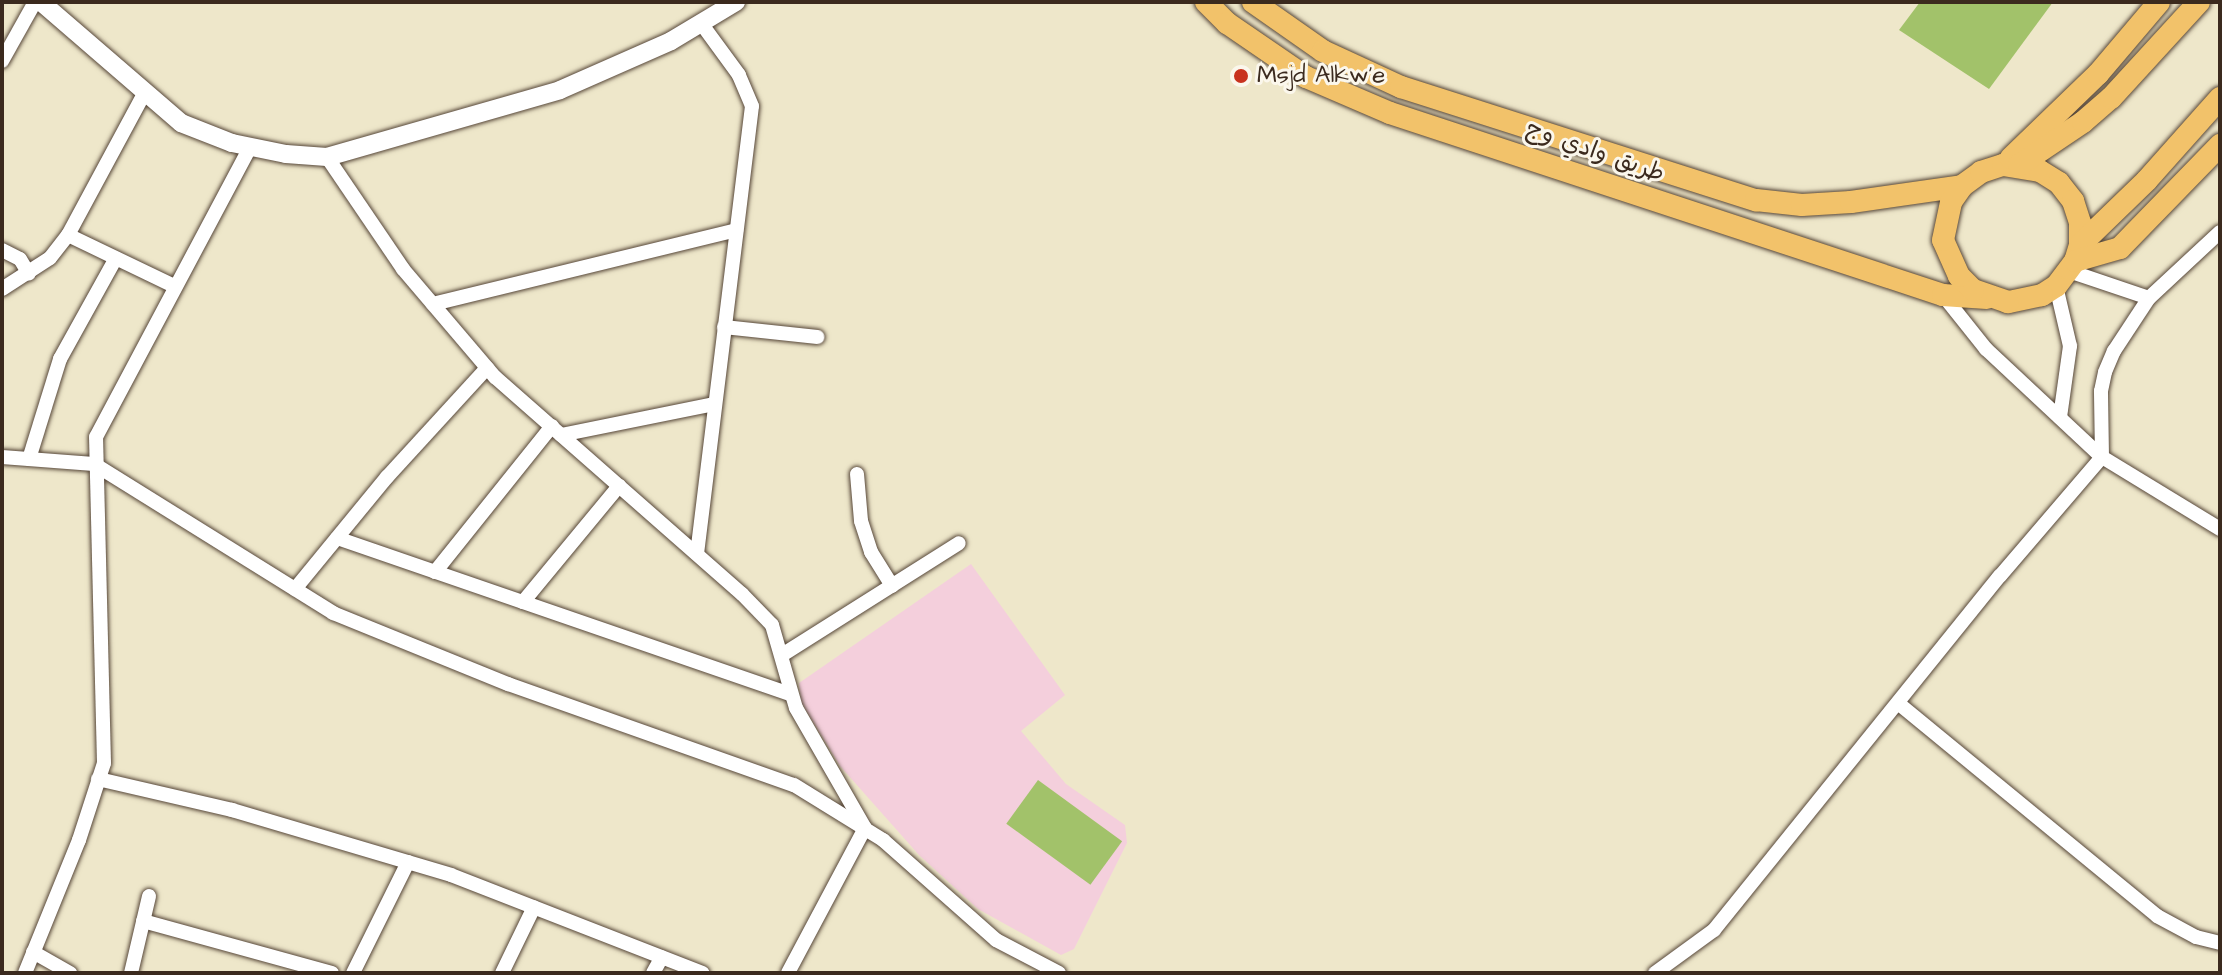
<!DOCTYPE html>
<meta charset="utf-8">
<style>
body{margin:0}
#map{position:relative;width:2222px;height:975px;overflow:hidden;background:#eee7ca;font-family:"Architects Daughter","Playpen Sans Arabic",sans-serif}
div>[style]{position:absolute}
.built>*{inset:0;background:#f4cfdc}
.green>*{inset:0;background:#a2c26a;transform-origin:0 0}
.roads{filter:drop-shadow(0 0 2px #564638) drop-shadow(0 0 2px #564638)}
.minor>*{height:14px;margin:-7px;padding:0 7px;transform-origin:7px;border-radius:7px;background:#fff}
.tertiary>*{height:18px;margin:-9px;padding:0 9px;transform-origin:9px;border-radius:9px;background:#fff}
.primary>*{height:22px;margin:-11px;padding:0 11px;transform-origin:11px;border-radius:11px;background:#f2c26a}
.dots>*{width:22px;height:22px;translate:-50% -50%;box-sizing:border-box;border:4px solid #fbf7ec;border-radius:50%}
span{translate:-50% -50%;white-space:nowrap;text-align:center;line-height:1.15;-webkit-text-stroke:6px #fbf7ec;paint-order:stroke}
.poi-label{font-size:24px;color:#3b2a1e}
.left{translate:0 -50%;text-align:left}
.street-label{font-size:24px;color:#3b2a1e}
.frame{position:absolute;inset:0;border:4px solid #3b2a1e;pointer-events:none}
</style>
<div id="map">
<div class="built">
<div style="clip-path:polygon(971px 564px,1065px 695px,1021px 731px,1066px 784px,1125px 825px,1127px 843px,1074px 949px,1061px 955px,978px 909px,919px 855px,840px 766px,801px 702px,799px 683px)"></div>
</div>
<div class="green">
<div style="clip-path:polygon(1920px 2px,2053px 2px,1989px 89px,1899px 30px)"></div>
<div style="left:1038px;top:780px;width:104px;height:54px;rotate:36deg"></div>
</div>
<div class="roads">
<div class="minor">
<div style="left:2px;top:61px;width:68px;rotate:-60.8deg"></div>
<div style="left:327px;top:157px;width:135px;rotate:55.8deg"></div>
<div style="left:403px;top:269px;width:142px;rotate:49.6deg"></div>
<div style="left:495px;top:377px;width:329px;rotate:41.3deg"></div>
<div style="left:742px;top:594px;width:43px;rotate:45.9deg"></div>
<div style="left:772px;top:625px;width:86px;rotate:73.9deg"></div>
<div style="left:796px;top:708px;width:138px;rotate:60.1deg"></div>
<div style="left:865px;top:828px;width:164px;rotate:118deg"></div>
<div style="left:68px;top:235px;width:118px;rotate:25.7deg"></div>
<div style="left:2px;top:250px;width:20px;rotate:27deg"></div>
<div style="left:20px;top:259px;width:17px;rotate:59deg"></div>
<div style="left:2069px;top:271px;width:84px;rotate:18.6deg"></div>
<div style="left:2149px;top:298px;width:97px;rotate:-42.9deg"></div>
<div style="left:2056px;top:286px;width:62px;rotate:76.9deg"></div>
<div style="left:2070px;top:346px;width:72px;rotate:98deg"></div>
<div style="left:2px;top:289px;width:57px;rotate:-32.9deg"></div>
<div style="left:50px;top:258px;width:29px;rotate:-52deg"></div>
<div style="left:68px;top:235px;width:162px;rotate:-61.7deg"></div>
<div style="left:1943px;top:295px;width:69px;rotate:51.5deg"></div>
<div style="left:1986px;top:349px;width:158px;rotate:43deg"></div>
<div style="left:2102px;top:457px;width:138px;rotate:31.4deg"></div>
<div style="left:433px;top:304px;width:312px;rotate:-13.7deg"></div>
<div style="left:724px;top:327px;width:94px;rotate:6.1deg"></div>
<div style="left:561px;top:435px;width:157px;rotate:-11.4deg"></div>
<div style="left:2px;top:457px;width:92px;rotate:4.4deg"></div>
<div style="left:94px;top:464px;width:282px;rotate:31.9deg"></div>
<div style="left:333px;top:613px;width:189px;rotate:22.1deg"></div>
<div style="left:508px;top:684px;width:303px;rotate:19.5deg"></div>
<div style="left:794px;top:785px;width:105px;rotate:31.7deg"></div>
<div style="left:883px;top:840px;width:151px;rotate:41.5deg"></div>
<div style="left:996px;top:940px;width:71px;rotate:27.6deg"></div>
<div style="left:29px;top:459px;width:105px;rotate:-72.8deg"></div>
<div style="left:60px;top:359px;width:115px;rotate:-61deg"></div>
<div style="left:857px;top:474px;width:47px;rotate:85.1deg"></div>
<div style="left:861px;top:521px;width:33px;rotate:72deg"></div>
<div style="left:871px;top:552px;width:40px;rotate:58deg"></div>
<div style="left:337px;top:538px;width:480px;rotate:19deg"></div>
<div style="left:697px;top:554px;width:451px;rotate:-83deg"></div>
<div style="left:752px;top:106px;width:34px;rotate:-113deg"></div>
<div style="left:739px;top:75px;width:64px;rotate:-126.2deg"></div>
<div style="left:435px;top:572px;width:187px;rotate:-51.3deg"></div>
<div style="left:295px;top:589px;width:145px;rotate:-50.6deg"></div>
<div style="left:387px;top:477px;width:148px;rotate:-47.5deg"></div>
<div style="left:523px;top:602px;width:151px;rotate:-50.4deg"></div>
<div style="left:782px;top:655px;width:209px;rotate:-32.3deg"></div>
<div style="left:1898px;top:703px;width:335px;rotate:39.4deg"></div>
<div style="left:2157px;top:916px;width:44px;rotate:28.3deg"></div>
<div style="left:2196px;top:937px;width:25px;rotate:14deg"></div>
<div style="left:98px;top:779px;width:138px;rotate:13deg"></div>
<div style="left:232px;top:810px;width:228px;rotate:16.5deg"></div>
<div style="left:451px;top:875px;width:270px;rotate:21.3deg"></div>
<div style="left:143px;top:921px;width:196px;rotate:15.4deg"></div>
<div style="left:33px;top:952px;width:43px;rotate:29.6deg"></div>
<div style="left:25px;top:973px;width:144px;rotate:-67.9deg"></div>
<div style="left:79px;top:840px;width:81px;rotate:-72deg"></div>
<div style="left:104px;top:763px;width:326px;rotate:-91.4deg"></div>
<div style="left:96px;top:437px;width:328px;rotate:-62deg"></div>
<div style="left:131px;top:973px;width:79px;rotate:-76.8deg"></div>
<div style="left:353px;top:973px;width:124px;rotate:-63.6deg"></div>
<div style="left:502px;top:973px;width:73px;rotate:-64.1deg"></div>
<div style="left:653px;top:973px;width:18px;rotate:-61deg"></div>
<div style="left:1655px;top:973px;width:73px;rotate:-36.1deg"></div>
<div style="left:1714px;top:930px;width:455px;rotate:-51.1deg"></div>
<div style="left:2000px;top:576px;width:157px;rotate:-49.4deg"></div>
<div style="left:2102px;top:457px;width:66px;rotate:-90.9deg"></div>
<div style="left:2101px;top:391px;width:19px;rotate:-78deg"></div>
<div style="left:2105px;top:372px;width:23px;rotate:-67deg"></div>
<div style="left:2114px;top:351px;width:64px;rotate:-56.6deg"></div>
</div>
<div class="tertiary">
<div style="left:41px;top:2px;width:185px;rotate:40.8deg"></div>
<div style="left:181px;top:123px;width:55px;rotate:21.4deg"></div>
<div style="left:232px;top:143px;width:55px;rotate:11.5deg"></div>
<div style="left:286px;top:154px;width:41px;rotate:4.2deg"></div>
<div style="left:327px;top:157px;width:242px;rotate:-16deg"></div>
<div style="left:560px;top:90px;width:121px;rotate:-23.8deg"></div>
<div style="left:671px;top:41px;width:76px;rotate:-31deg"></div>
</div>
<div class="primary">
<div style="left:1206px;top:2px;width:30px;rotate:45deg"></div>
<div style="left:1227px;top:23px;width:96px;rotate:34.4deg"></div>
<div style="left:1306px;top:77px;width:91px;rotate:23.2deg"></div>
<div style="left:1390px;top:113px;width:582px;rotate:18.22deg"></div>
<div style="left:1943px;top:295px;width:44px;rotate:3.9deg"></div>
<div style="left:1253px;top:2px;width:85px;rotate:35deg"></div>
<div style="left:1323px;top:51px;width:86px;rotate:24.8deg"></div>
<div style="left:1401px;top:87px;width:373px;rotate:17.7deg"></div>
<div style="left:1756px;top:200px;width:46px;rotate:6.2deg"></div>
<div style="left:1802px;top:205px;width:49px;rotate:-3.5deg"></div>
<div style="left:1851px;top:202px;width:112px;rotate:-8.2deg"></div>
<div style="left:1962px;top:186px;width:24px;rotate:-36deg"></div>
<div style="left:1981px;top:172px;width:23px;rotate:-18deg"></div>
<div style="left:2003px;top:165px;width:37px;rotate:9deg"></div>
<div style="left:2040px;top:171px;width:22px;rotate:32deg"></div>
<div style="left:2059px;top:183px;width:23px;rotate:52deg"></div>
<div style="left:2073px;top:201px;width:23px;rotate:72deg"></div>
<div style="left:2080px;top:223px;width:22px;rotate:90deg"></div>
<div style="left:2080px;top:245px;width:17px;rotate:107deg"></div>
<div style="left:2075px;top:261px;width:31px;rotate:127deg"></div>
<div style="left:2056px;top:286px;width:17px;rotate:147deg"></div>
<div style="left:2042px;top:295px;width:35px;rotate:168deg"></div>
<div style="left:2008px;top:302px;width:37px;rotate:-161deg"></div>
<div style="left:1973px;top:290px;width:20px;rotate:-135deg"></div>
<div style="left:1959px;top:276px;width:39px;rotate:-114deg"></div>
<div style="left:1943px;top:240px;width:39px;rotate:-78deg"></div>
<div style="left:1951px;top:202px;width:19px;rotate:-55deg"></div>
<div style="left:2011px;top:158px;width:121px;rotate:-44deg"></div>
<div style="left:2098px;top:74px;width:94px;rotate:-49.7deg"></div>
<div style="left:2019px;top:165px;width:77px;rotate:-33.9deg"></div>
<div style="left:2083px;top:122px;width:37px;rotate:-41deg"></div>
<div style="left:2111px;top:98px;width:130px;rotate:-47.5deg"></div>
<div style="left:2080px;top:245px;width:93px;rotate:-44.1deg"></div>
<div style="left:2147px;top:180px;width:110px;rotate:-48.3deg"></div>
<div style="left:2075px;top:261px;width:47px;rotate:-16.1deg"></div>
<div style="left:2120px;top:248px;width:144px;rotate:-45.8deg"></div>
</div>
</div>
<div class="dots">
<div style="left:1241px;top:76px;background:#c8321e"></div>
</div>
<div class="poi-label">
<span class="left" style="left:1257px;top:76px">Msjd Alkw'e</span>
</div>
<div class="street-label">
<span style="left:1595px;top:152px;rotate:19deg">طريق وادي وج</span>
</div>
<div class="frame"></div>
</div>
